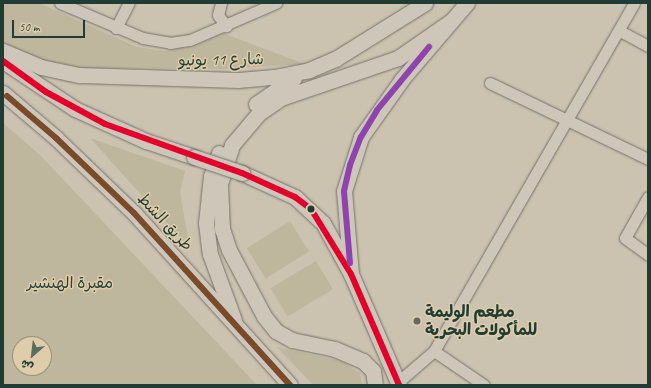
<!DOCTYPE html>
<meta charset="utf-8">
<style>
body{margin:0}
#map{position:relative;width:651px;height:388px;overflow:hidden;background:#ccc2b0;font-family:Caveat,"Playpen Sans Arabic",sans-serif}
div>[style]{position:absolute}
.green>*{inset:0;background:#bfb69e;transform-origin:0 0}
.roads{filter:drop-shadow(0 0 1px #72736a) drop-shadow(0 0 1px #72736a)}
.minor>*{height:11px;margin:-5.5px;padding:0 5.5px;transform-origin:5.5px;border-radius:5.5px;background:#cec6b9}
.highway>*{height:15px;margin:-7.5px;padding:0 7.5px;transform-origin:7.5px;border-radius:7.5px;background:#cec6b9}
.bridges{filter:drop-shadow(0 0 1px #72736a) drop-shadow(0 0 1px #72736a)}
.highway-bridge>*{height:15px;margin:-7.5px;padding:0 7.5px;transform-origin:7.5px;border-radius:7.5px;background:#cec6b9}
.bus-1>*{height:6px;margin:-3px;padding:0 3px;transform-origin:3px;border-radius:3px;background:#e4002b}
.bus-2>*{height:6px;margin:-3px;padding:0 3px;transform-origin:3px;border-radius:3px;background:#7a4b2a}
.bus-3>*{height:6px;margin:-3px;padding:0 3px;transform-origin:3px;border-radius:3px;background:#8e44ad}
.dots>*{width:11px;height:11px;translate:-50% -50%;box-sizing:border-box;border:2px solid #dfccaa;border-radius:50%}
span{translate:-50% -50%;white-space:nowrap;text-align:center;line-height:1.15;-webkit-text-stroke:3px #dfccaa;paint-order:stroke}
.street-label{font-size:16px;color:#1f3d34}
.park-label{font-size:16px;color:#264339}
.poi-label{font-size:16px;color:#1f3d34;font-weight:700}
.left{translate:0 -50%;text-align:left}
.frame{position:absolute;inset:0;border:4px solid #1f3d34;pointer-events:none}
.north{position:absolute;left:12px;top:336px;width:40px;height:40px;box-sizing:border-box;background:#dfccaa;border:1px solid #92937b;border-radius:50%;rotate:208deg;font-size:11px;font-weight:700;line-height:16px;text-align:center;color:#1f3d34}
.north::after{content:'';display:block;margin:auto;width:14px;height:18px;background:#5c6c5f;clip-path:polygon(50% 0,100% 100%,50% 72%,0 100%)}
.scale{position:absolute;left:12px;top:20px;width:73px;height:18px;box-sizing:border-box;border:2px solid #1f3d34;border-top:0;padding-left:5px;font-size:12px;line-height:14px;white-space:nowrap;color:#1f3d34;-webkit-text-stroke:3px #dfccaa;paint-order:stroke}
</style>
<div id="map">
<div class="green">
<div style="clip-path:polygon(3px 3px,39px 3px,137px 47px,165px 51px,200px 43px,223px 33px,304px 64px,226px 69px,82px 68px,43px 61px,3px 43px)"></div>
<div style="clip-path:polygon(evenodd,3px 123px,41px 156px,257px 385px,3px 385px,3px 123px,20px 344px,44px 344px,44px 368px,20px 368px,20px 344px)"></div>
<div style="clip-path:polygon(90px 138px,185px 171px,180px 192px,190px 249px)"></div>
<div style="left:290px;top:221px;width:36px;height:51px;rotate:58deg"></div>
<div style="left:316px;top:261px;width:33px;height:53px;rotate:59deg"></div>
<div style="clip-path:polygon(277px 347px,341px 361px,360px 373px,362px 385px,313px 385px)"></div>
</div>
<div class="roads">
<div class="minor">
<div style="left:60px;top:3px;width:90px;rotate:22.9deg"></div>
<div style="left:143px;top:38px;width:27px;rotate:10deg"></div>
<div style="left:170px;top:43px;width:20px;rotate:-9deg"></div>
<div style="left:190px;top:40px;width:94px;rotate:-23.3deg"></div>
<div style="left:221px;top:3px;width:12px;rotate:104deg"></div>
<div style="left:218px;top:15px;width:14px;rotate:54deg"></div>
<div style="left:116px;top:28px;width:28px;rotate:-63deg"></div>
<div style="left:620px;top:31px;width:32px;rotate:28deg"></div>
<div style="left:490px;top:83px;width:175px;rotate:25.7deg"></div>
<div style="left:648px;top:197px;width:47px;rotate:119.3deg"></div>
<div style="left:625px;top:238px;width:29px;rotate:36deg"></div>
<div style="left:434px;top:351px;width:401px;rotate:-60.1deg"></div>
<div style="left:398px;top:382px;width:48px;rotate:-40.7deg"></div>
<div style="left:434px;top:351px;width:60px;rotate:34.2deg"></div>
</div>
<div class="highway">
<div style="left:3px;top:51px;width:41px;rotate:22.8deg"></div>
<div style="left:41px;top:67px;width:40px;rotate:12deg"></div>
<div style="left:80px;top:75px;width:158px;rotate:1.8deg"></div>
<div style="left:238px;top:80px;width:36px;rotate:-5deg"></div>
<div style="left:274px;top:77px;width:36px;rotate:-11deg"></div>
<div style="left:309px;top:70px;width:30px;rotate:-23deg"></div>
<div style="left:337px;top:58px;width:104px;rotate:-32deg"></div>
<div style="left:3px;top:61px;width:87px;rotate:33.7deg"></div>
<div style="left:75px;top:109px;width:78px;rotate:24.3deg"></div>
<div style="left:146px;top:141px;width:51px;rotate:18.4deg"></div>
<div style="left:3px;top:93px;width:70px;rotate:40.3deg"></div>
<div style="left:56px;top:138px;width:108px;rotate:43.9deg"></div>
<div style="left:134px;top:213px;width:232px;rotate:47.8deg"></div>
<div style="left:256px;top:104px;width:46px;rotate:-34.4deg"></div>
<div style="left:219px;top:153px;width:24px;rotate:109deg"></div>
<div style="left:211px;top:176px;width:47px;rotate:96.1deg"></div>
<div style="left:206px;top:223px;width:31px;rotate:83deg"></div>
<div style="left:210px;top:254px;width:70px;rotate:70deg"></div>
<div style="left:242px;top:173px;width:58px;rotate:24.4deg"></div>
<div style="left:295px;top:197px;width:38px;rotate:43deg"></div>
<div style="left:323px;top:223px;width:58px;rotate:61.2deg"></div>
<div style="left:351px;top:274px;width:121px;rotate:66.6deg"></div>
<div style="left:351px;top:274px;width:83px;rotate:-94.8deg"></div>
<div style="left:344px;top:191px;width:57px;rotate:-72.5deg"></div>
<div style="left:361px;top:137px;width:71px;rotate:-54.7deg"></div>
<div style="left:402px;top:79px;width:100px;rotate:-49.5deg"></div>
<div style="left:375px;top:385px;width:14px;rotate:-98deg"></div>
<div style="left:373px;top:371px;width:14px;rotate:-135deg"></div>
<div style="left:363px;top:361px;width:30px;rotate:-157deg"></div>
<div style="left:335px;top:349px;width:44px;rotate:-168.2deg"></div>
<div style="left:292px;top:340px;width:18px;rotate:-151deg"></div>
<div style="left:276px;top:331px;width:19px;rotate:-129deg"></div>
<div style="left:264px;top:316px;width:75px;rotate:-117.9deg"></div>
<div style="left:229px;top:250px;width:22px;rotate:-108deg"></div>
<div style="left:222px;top:229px;width:45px;rotate:-92.5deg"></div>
<div style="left:220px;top:184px;width:41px;rotate:-72.9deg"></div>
<div style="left:232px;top:145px;width:42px;rotate:-49.8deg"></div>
<div style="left:259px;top:113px;width:27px;rotate:-34deg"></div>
<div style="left:281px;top:98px;width:124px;rotate:-18.9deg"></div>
<div style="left:398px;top:58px;width:65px;rotate:-34.9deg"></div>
</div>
</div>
<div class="bridges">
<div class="highway-bridge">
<div style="left:194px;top:157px;width:51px;rotate:18.4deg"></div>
</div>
</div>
<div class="bus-1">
<div style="left:3px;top:61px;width:53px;rotate:35.8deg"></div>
<div style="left:46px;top:92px;width:67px;rotate:28.5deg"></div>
<div style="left:105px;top:124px;width:145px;rotate:19.7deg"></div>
<div style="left:242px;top:173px;width:58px;rotate:24.4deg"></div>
<div style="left:295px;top:197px;width:20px;rotate:37deg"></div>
<div style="left:311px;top:209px;width:76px;rotate:58.4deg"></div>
<div style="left:351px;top:274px;width:121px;rotate:66.6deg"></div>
</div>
<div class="bus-2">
<div style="left:7px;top:96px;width:65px;rotate:40.6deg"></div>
<div style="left:56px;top:138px;width:108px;rotate:43.9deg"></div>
<div style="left:134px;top:213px;width:232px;rotate:47.8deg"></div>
</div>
<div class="bus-3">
<div style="left:350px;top:263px;width:72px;rotate:-94.8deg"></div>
<div style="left:344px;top:191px;width:27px;rotate:-77deg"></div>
<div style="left:350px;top:165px;width:30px;rotate:-69deg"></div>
<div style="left:361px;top:137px;width:31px;rotate:-59deg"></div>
<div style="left:377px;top:110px;width:82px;rotate:-50.5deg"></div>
</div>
<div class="dots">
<div style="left:311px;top:209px;background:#1f3d34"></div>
<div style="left:417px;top:321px;background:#5c6c5f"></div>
</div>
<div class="street-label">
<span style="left:221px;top:60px;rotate:-1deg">شارع 11 يونيو</span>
<span style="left:165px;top:222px;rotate:47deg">طريق الشط</span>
</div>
<div class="park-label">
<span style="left:70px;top:283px">مقبرة الهنشير</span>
</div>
<div class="poi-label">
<span class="left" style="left:425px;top:321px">مطعم الوليمة<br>للمأكولات البحرية</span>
</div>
<div class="frame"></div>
<div class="north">ش</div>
<div class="scale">50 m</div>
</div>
